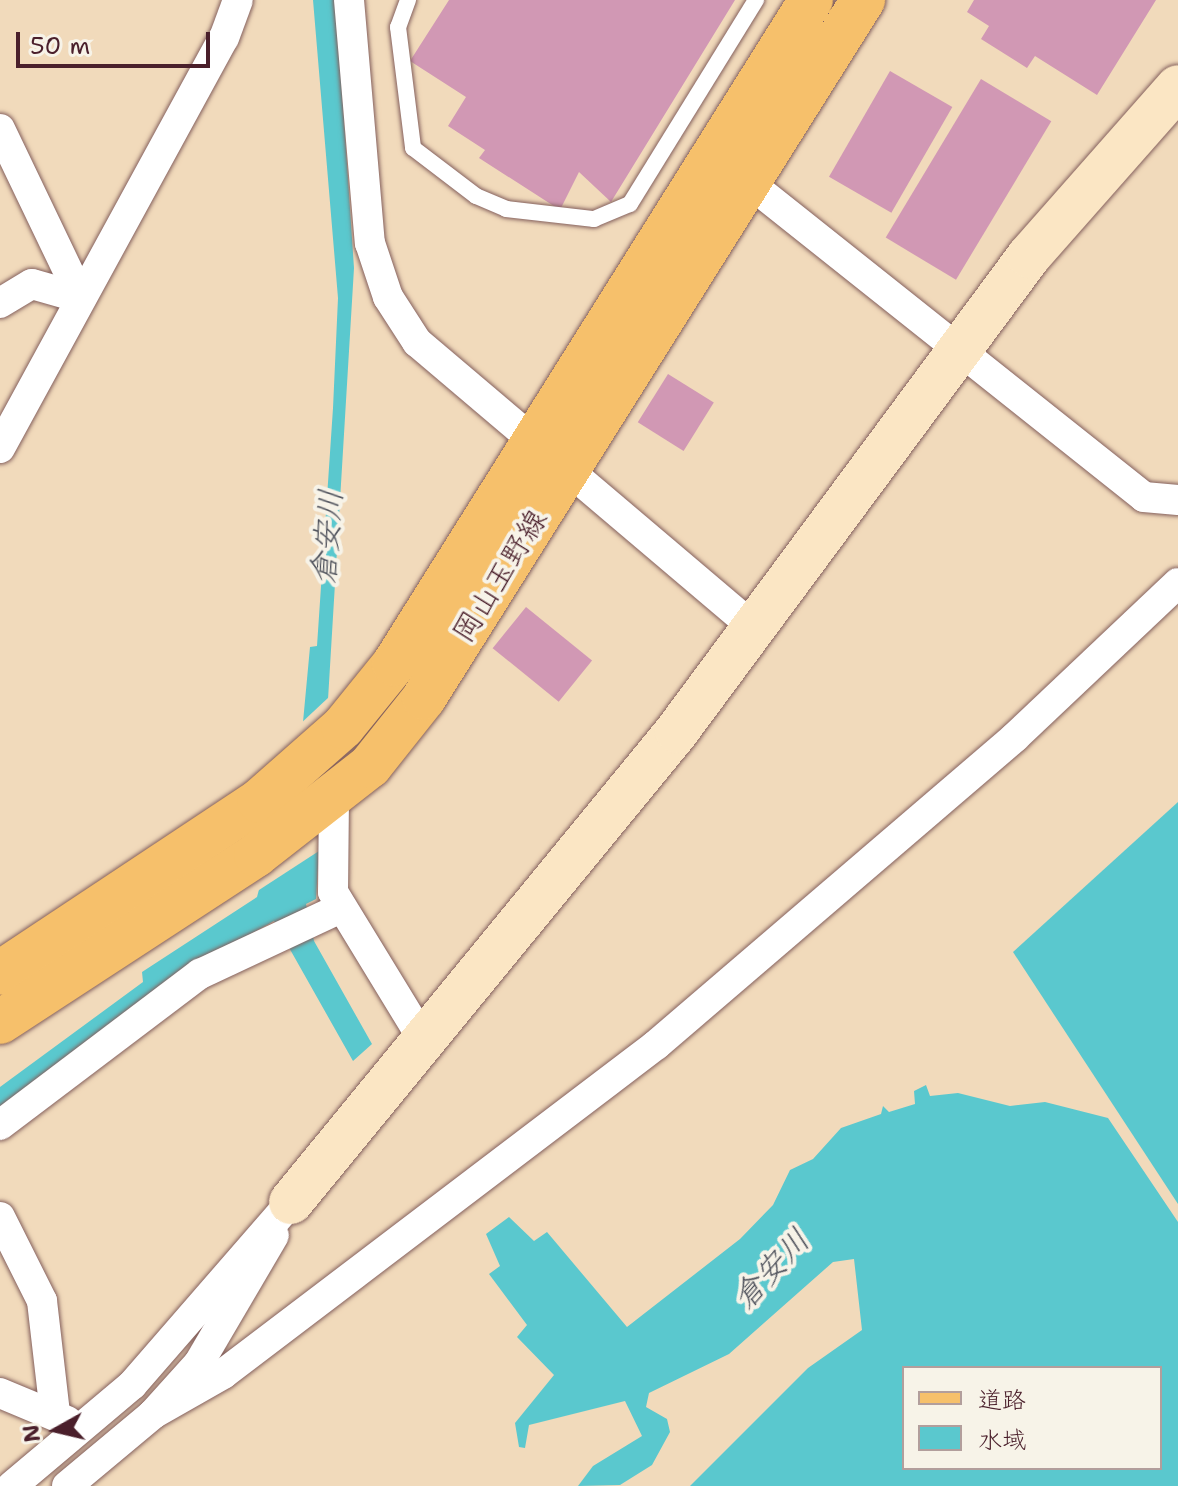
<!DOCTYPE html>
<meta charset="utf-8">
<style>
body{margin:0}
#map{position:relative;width:1178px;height:1486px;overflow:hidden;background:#f1dabb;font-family:"Shantell Sans","Klee One",sans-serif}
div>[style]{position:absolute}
.water>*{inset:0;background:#5ac8ce}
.pier>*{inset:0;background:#f1dabb}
.building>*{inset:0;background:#d198b4;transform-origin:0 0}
.roads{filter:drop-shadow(0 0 2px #84605d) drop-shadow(0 0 2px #84605d)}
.lane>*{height:16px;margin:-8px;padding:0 8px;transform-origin:8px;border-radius:8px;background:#fff}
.street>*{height:30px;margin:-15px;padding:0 15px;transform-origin:15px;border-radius:15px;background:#fff}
.secondary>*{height:44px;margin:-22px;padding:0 22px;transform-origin:22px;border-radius:22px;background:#fbe6c4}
.primary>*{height:44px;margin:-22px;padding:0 22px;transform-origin:22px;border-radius:22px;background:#f6c06b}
span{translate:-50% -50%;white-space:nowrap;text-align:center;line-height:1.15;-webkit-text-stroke:8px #f7f3e8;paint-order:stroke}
.street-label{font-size:30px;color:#4a1f2b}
.water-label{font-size:32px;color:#4f525c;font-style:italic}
.legend{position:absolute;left:902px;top:1366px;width:260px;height:104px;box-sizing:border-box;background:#f7f3e8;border:2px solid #b29e9c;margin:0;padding:10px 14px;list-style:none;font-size:24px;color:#4a1f2b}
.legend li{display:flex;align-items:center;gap:16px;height:40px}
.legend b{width:40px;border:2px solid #b29e9c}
.north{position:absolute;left:16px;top:1390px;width:80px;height:80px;-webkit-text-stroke:6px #f7f3e8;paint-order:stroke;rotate:262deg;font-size:22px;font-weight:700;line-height:32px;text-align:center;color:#4a1f2b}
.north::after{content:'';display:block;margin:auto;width:28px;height:36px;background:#4a1f2b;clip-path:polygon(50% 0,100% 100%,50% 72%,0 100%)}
.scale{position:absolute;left:16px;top:32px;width:194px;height:36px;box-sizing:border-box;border:4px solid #4a1f2b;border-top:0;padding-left:10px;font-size:24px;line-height:28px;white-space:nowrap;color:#4a1f2b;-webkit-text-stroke:6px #f7f3e8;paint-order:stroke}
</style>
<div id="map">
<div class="water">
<div style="clip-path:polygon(313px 0,336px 0,354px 268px,316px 899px,306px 904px,314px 941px,372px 1044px,353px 1061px,274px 921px,199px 963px,0 1115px,0 1087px,143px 982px,142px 972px,257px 897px,303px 722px,310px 647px,317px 646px,333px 408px,338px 298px)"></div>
<div style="clip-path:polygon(1178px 802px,1178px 1204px,1013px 952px)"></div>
<div style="clip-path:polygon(evenodd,926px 1085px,930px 1096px,958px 1093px,1010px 1106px,1045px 1102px,1108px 1118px,1178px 1222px,1178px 1486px,690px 1486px,808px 1368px,862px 1330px,854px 1259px,833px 1262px,729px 1354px,649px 1393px,646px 1407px,667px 1419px,670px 1432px,652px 1465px,620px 1485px,578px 1486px,593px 1466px,642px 1436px,625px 1401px,529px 1425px,525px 1448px,519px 1447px,515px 1423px,554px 1375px,517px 1337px,527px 1325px,489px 1274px,500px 1266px,486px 1234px,509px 1217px,534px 1241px,547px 1232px,627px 1327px,740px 1239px,773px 1205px,790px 1170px,813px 1159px,841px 1128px,881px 1114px,883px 1106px,889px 1112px,915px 1104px,914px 1091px,926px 1085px,904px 1368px,1160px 1368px,1160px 1468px,904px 1468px,904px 1368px)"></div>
</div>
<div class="pier">
<div style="clip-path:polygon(329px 697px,319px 851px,253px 894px,298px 726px)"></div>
</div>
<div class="building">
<div style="clip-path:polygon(449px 0,735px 0,611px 202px,579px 172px,560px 210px,479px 158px,485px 150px,448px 126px,466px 97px,410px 61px)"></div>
<div style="clip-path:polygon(974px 0,1156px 0,1097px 95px,1035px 56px,1027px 68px,981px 39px,989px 26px,967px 12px)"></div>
<div style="left:890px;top:71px;width:72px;height:122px;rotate:30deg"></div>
<div style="left:981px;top:79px;width:82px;height:185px;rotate:31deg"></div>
<div style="left:668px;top:374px;width:54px;height:57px;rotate:32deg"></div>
<div style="left:526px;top:607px;width:85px;height:53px;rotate:39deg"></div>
</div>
<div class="roads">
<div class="lane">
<div style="left:408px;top:0;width:29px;rotate:110deg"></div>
<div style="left:398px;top:27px;width:122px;rotate:82.9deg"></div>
<div style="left:413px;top:148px;width:79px;rotate:37.3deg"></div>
<div style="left:476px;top:196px;width:33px;rotate:23deg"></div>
<div style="left:506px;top:209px;width:89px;rotate:6.5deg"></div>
<div style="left:594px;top:219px;width:39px;rotate:-23deg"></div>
<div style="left:630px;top:204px;width:240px;rotate:-58.3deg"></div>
</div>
<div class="street">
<div style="left:349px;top:0;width:244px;rotate:85.1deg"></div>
<div style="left:370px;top:243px;width:57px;rotate:71.6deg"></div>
<div style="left:388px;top:297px;width:54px;rotate:57.2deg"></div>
<div style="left:417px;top:342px;width:443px;rotate:40.3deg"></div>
<div style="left:0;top:129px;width:187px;rotate:64.4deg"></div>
<div style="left:748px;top:182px;width:506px;rotate:38.5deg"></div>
<div style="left:1144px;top:497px;width:34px;rotate:5deg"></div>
<div style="left:0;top:303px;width:37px;rotate:-31deg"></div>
<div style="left:32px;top:284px;width:51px;rotate:15.9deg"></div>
<div style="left:0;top:448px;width:467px;rotate:-61.4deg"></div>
<div style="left:224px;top:38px;width:40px;rotate:-69.8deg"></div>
<div style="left:334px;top:798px;width:94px;rotate:90.6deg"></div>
<div style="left:333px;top:892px;width:175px;rotate:58.6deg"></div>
<div style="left:0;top:1125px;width:251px;rotate:-37.1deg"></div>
<div style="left:200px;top:974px;width:156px;rotate:-25.1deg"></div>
<div style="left:0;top:1217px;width:94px;rotate:63.4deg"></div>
<div style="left:42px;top:1301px;width:113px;rotate:83.4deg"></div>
<div style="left:0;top:1393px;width:73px;rotate:22.7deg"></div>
<div style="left:153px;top:1414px;width:81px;rotate:-29.7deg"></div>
<div style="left:223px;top:1374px;width:544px;rotate:-37.23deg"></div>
<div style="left:656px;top:1045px;width:473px;rotate:-40.6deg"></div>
<div style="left:1015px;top:737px;width:224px;rotate:-43.4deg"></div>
<div style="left:12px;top:1486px;width:157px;rotate:-40.1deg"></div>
<div style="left:132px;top:1385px;width:242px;rotate:-49deg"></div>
<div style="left:67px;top:1486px;width:112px;rotate:-39.9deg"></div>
<div style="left:153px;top:1414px;width:69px;rotate:-48deg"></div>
<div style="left:199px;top:1363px;width:148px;rotate:-59.6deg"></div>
</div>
<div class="secondary">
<div style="left:291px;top:1202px;width:609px;rotate:-50.66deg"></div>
<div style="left:677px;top:731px;width:591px;rotate:-53.46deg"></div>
<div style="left:1029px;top:256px;width:225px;rotate:-48.6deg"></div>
</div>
<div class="primary">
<div style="left:0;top:973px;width:311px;rotate:-33.6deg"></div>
<div style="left:259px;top:801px;width:112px;rotate:-41.4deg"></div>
<div style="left:343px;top:727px;width:81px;rotate:-51deg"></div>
<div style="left:394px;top:664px;width:784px;rotate:-57.87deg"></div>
<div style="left:0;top:1022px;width:306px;rotate:-33.1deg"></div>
<div style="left:256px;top:855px;width:145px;rotate:-38deg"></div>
<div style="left:370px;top:766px;width:87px;rotate:-51.5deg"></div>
<div style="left:424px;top:698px;width:825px;rotate:-57.83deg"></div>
</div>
</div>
<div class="street-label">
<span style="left:500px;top:576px;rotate:-58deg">岡山玉野線</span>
</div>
<div class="water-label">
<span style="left:327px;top:537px;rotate:-85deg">倉安川</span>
<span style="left:771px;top:1269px;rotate:-47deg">倉安川</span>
</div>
<ul class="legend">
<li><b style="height:10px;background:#f6c06b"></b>道路</li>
<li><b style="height:22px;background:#5ac8ce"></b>水域</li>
</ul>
<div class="north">N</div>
<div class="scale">50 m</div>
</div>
